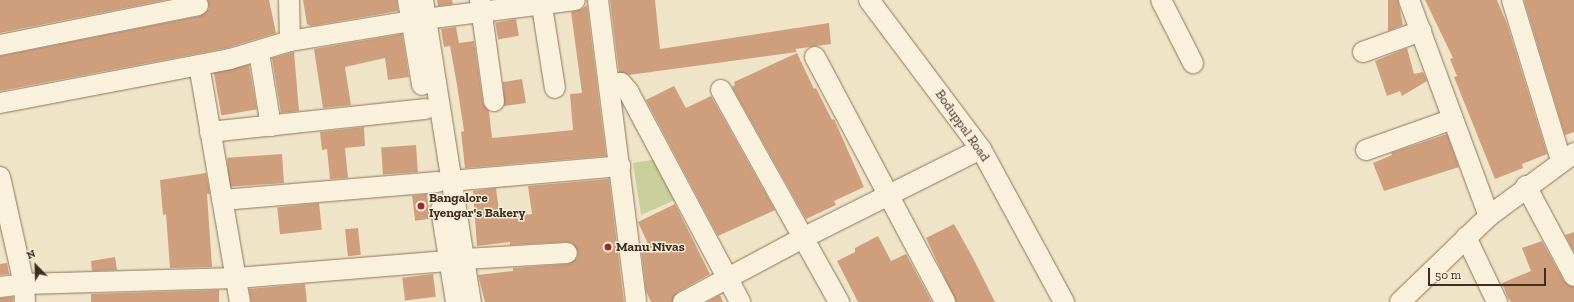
<!DOCTYPE html>
<style>
body{margin:0}
#map{position:relative;width:1574px;height:302px;overflow:hidden;background:#f0e4c8;font-family:"Zilla Slab",serif}
div>[style]{position:absolute}
.green>*{inset:0;background:#c9cf9b}
.building>*{inset:0;background:#cf9f7d;transform-origin:0 0}
.roads{filter:drop-shadow(0 0 1px #8d765c) drop-shadow(0 0 1px #8d765c)}
.minor>*{height:20px;margin:-10px;padding:0 10px;transform-origin:10px;border-radius:10px;background:#faf1dc}
.dots>*{width:11px;height:11px;translate:-50% -50%;box-sizing:border-box;border:2px solid #f7eed8;border-radius:50%}
span{translate:-50% -50%;white-space:nowrap;text-align:center;line-height:1.15;-webkit-text-stroke:3px #f7eed8;paint-order:stroke}
.street-label{font-size:13px;color:#3d2e20}
.poi-label{font-size:13px;color:#3d2e20;font-weight:700}
.left{translate:0 -50%;text-align:left}
.north{position:absolute;left:16px;top:246px;width:40px;height:40px;-webkit-text-stroke:3px #f7eed8;paint-order:stroke;rotate:337deg;font-size:11px;font-weight:700;line-height:16px;text-align:center;color:#3d2e20}
.north::after{content:'';display:block;margin:auto;width:14px;height:18px;background:#3d2e20;clip-path:polygon(50% 0,100% 100%,50% 72%,0 100%)}
.scale{position:absolute;left:1428px;top:268px;width:118px;height:18px;box-sizing:border-box;border:2px solid #3d2e20;border-top:0;padding-left:5px;font-size:12px;line-height:14px;white-space:nowrap;color:#3d2e20;-webkit-text-stroke:3px #f7eed8;paint-order:stroke}
</style>
<div id="map">
<div class="green">
<div style="clip-path:polygon(657px 159px,677px 199px,641px 215px,633px 163px)"></div>
</div>
<div class="building">
<div style="clip-path:polygon(0 0,165px 0,0 33px)"></div>
<div style="clip-path:polygon(208px 0,269px 0,276px 33px,227px 48px,0 91px,0 56px,200px 16px,209px 9px)"></div>
<div style="clip-path:polygon(303px 0,397px 0,398px 11px,311px 26px,307px 24px)"></div>
<div style="clip-path:polygon(437px 0,452px 0,453px 4px,438px 6px)"></div>
<div style="clip-path:polygon(610px 0,655px 0,660px 49px,829px 23px,831px 44px,795px 49px,797px 52px,629px 75px,619px 72px)"></div>
<div style="clip-path:polygon(1388px 0,1398px 0,1403px 25px,1388px 31px)"></div>
<div style="clip-path:polygon(1425px 0,1497px 0,1507px 24px,1547px 154px,1522px 164px,1523px 168px,1495px 179px,1454px 77px,1457px 76px,1450px 59px,1453px 58px)"></div>
<div style="clip-path:polygon(1524px 0,1574px 0,1574px 132px,1565px 135px)"></div>
<div style="clip-path:polygon(587px 5px,606px 156px,465px 168px,461px 132px,464px 131px,457px 85px,450px 46px,444px 47px,441px 29px,456px 27px,459px 43px,474px 41px,483px 103px,489px 111px,492px 138px,573px 130px,570px 94px,582px 93px,571px 12px,582px 9px)"></div>
<div style="left:516px;top:19px;width:17px;height:21px;rotate:80deg"></div>
<div style="clip-path:polygon(402px 34px,409px 77px,388px 80px,385px 58px,345px 67px,351px 105px,323px 108px,314px 49px)"></div>
<div style="clip-path:polygon(1407px 48px,1414px 74px,1423px 72px,1427px 81px,1402px 96px,1400px 91px,1387px 96px,1375px 61px)"></div>
<div style="clip-path:polygon(294px 52px,299px 111px,281px 113px,272px 58px)"></div>
<div style="clip-path:polygon(797px 53px,814px 89px,816px 88px,832px 120px,834px 119px,864px 187px,834px 201px,836px 205px,806px 219px,732px 87px,735px 85px,734px 82px)"></div>
<div style="left:249px;top:65px;width:45px;height:36px;rotate:80deg"></div>
<div style="clip-path:polygon(522px 79px,526px 103px,504px 106px,503px 82px)"></div>
<div style="clip-path:polygon(674px 86px,686px 108px,711px 96px,775px 210px,718px 236px,646px 100px)"></div>
<div style="clip-path:polygon(364px 127px,365px 146px,345px 148px,348px 178px,330px 179px,327px 149px,322px 150px,320px 132px)"></div>
<div style="clip-path:polygon(1447px 134px,1459px 167px,1384px 191px,1373px 163px,1392px 155px,1391px 153px)"></div>
<div style="left:416px;top:145px;width:27px;height:35px;rotate:86deg"></div>
<div style="left:282px;top:154px;width:29px;height:55px;rotate:86deg"></div>
<div style="clip-path:polygon(206px 173px,210px 194px,207px 194px,212px 267px,170px 268px,166px 214px,163px 215px,160px 180px)"></div>
<div style="clip-path:polygon(609px 179px,624px 302px,485px 302px,478px 275px,513px 271px,513px 268px,568px 264px,577px 258px,578px 252px,572px 243px,566px 242px,510px 245px,510px 242px,477px 246px,473px 191px,496px 188px,500px 218px,532px 214px,528px 186px)"></div>
<div style="left:427px;top:194px;width:25px;height:15px;rotate:83deg"></div>
<div style="left:319px;top:203px;width:27px;height:42px;rotate:84deg"></div>
<div style="clip-path:polygon(675px 204px,710px 274px,678px 292px,672px 302px,651px 302px,646px 291px,641px 248px,648px 244px,638px 222px)"></div>
<div style="clip-path:polygon(954px 224px,973px 258px,995px 302px,956px 302px,926px 238px)"></div>
<div style="left:358px;top:228px;width:27px;height:13px;rotate:84deg"></div>
<div style="clip-path:polygon(1574px 232px,1574px 252px,1565px 235px)"></div>
<div style="clip-path:polygon(878px 236px,891px 261px,906px 254px,932px 302px,858px 302px,837px 261px,855px 252px,855px 248px)"></div>
<div style="clip-path:polygon(1542px 241px,1564px 281px,1574px 287px,1574px 302px,1511px 302px,1508px 298px,1502px 283px,1531px 271px,1522px 248px)"></div>
<div style="clip-path:polygon(115px 257px,117px 270px,92px 271px,91px 261px)"></div>
<div style="clip-path:polygon(7px 263px,9px 274px,0 275px,0 264px)"></div>
<div style="left:433px;top:274px;width:23px;height:31px;rotate:83deg"></div>
<div style="clip-path:polygon(305px 284px,307px 302px,251px 302px,249px 289px)"></div>
<div style="clip-path:polygon(219px 290px,219px 302px,91px 302px,91px 294px)"></div>
<div style="clip-path:polygon(720px 295px,723px 302px,707px 302px)"></div>
<div style="clip-path:polygon(13px 297px,13px 302px,0 302px,0 298px)"></div>
</div>
<div class="roads">
<div class="minor">
<div style="left:289px;top:0;width:41px;rotate:88.6deg"></div>
<div style="left:408px;top:0;width:86px;rotate:80.6deg"></div>
<div style="left:423px;top:0;width:306px;rotate:81deg"></div>
<div style="left:480px;top:0;width:102px;rotate:82.1deg"></div>
<div style="left:541px;top:0;width:89px;rotate:81deg"></div>
<div style="left:598px;top:0;width:304px;rotate:82.8deg"></div>
<div style="left:869px;top:0;width:186px;rotate:53.1deg"></div>
<div style="left:981px;top:149px;width:174px;rotate:61.5deg"></div>
<div style="left:1161px;top:0;width:71px;rotate:63.1deg"></div>
<div style="left:1409px;top:0;width:230px;rotate:69.7deg"></div>
<div style="left:1512px;top:0;width:167px;rotate:73deg"></div>
<div style="left:425px;top:19px;width:151px;rotate:-7.2deg"></div>
<div style="left:0;top:45px;width:202px;rotate:-11.4deg"></div>
<div style="left:259px;top:52px;width:75px;rotate:80.8deg"></div>
<div style="left:1363px;top:52px;width:62px;rotate:-19.9deg"></div>
<div style="left:815px;top:57px;width:277px;rotate:62deg"></div>
<div style="left:199px;top:65px;width:241px;rotate:80.2deg"></div>
<div style="left:609px;top:84px;width:12px;rotate:-5deg"></div>
<div style="left:621px;top:83px;width:11px;rotate:49deg"></div>
<div style="left:628px;top:91px;width:239px;rotate:62deg"></div>
<div style="left:721px;top:90px;width:243px;rotate:60.9deg"></div>
<div style="left:0;top:103px;width:234px;rotate:-10.8deg"></div>
<div style="left:230px;top:59px;width:63px;rotate:-16.7deg"></div>
<div style="left:290px;top:41px;width:123px;rotate:-9.4deg"></div>
<div style="left:210px;top:132px;width:217px;rotate:-6.1deg"></div>
<div style="left:1366px;top:150px;width:92px;rotate:-19.6deg"></div>
<div style="left:0;top:177px;width:110px;rotate:77.4deg"></div>
<div style="left:24px;top:284px;width:18px;rotate:87deg"></div>
<div style="left:450px;top:181px;width:171px;rotate:-5deg"></div>
<div style="left:1526px;top:186px;width:102px;rotate:61.9deg"></div>
<div style="left:222px;top:200px;width:216px;rotate:-4.8deg"></div>
<div style="left:441px;top:209px;width:94px;rotate:80.8deg"></div>
<div style="left:1466px;top:237px;width:72px;rotate:64.5deg"></div>
<div style="left:465px;top:259px;width:102px;rotate:-3.4deg"></div>
<div style="left:0;top:287px;width:24px;rotate:-7deg"></div>
<div style="left:24px;top:284px;width:213px;rotate:-1.6deg"></div>
<div style="left:237px;top:278px;width:214px;rotate:-4.6deg"></div>
<div style="left:683px;top:302px;width:136px;rotate:-28.1deg"></div>
<div style="left:803px;top:238px;width:199px;rotate:-26.6deg"></div>
<div style="left:1400px;top:302px;width:124px;rotate:-44deg"></div>
<div style="left:1489px;top:216px;width:106px;rotate:-36.5deg"></div>
</div>
</div>
<div class="dots">
<div style="left:421px;top:206px;background:#9e2a2b"></div>
<div style="left:608px;top:247px;background:#9e2a2b"></div>
</div>
<div class="street-label">
<span style="left:962px;top:126px;rotate:55deg">Boduppal Road</span>
</div>
<div class="poi-label">
<span class="left" style="left:429px;top:206px">Bangalore<br>Iyengar's Bakery</span>
<span class="left" style="left:616px;top:247px">Manu Nivas</span>
</div>
<div class="north">N</div>
<div class="scale">50 m</div>
</div>
